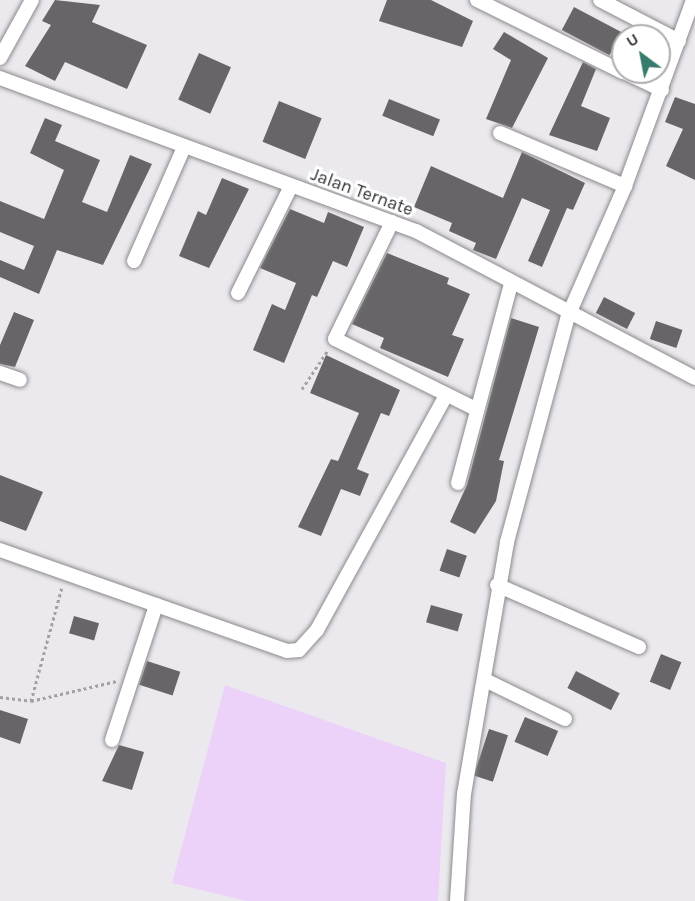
<!DOCTYPE html>
<style>
body{margin:0}
#map{position:relative;width:695px;height:901px;overflow:hidden;background:#ece9ee;font-family:Karla,sans-serif}
div>[style]{position:absolute}
.green>*{inset:0;background:#ecd2f9}
.building>*{inset:0;background:#686569;transform-origin:0 0}
.path>*{height:3px;margin-top:-1.5px;transform-origin:0;background:repeating-linear-gradient(90deg,#a3a1a4 0 3px,transparent 0 6px)}
.roads{filter:drop-shadow(0 0 2px #8c898e) drop-shadow(0 0 2px #8c898e)}
.minor>*{height:14px;margin:-7px;padding:0 7px;transform-origin:7px;border-radius:7px;background:#fff}
span{translate:-50% -50%;white-space:nowrap;text-align:center;line-height:1.15;-webkit-text-stroke:6px #fff;paint-order:stroke}
.street-label{font-size:18px;color:#323133}
.north{position:absolute;left:611px;top:24px;width:60px;height:60px;box-sizing:border-box;background:#fff;border:2px solid #adadad;border-radius:50%;rotate:328deg;font-size:16px;font-weight:700;line-height:24px;text-align:center;color:#323133}
.north::after{content:'';display:block;margin:auto;width:21px;height:27px;background:#377b6e;clip-path:polygon(50% 0,100% 100%,50% 72%,0 100%)}
</style>
<div id="map">
<div class="green">
<div style="clip-path:polygon(225px 685px,446px 763px,438px 901px,246px 901px,172px 883px)"></div>
</div>
<div class="building">
<div style="clip-path:polygon(55px 0,100px 5px,92px 22px,147px 45px,127px 89px,65px 62px,55px 81px,25px 66px,51px 25px,42px 21px)"></div>
<div style="clip-path:polygon(387px 0,431px 0,473px 21px,462px 47px,379px 21px)"></div>
<div style="left:574px;top:7px;width:54px;height:26px;rotate:28deg"></div>
<div style="clip-path:polygon(504px 32px,548px 58px,512px 128px,486px 119px,511px 60px,493px 49px)"></div>
<div style="left:199px;top:53px;width:35px;height:51px;rotate:24deg"></div>
<div style="clip-path:polygon(583px 62px,596px 69px,581px 106px,610px 118px,597px 151px,549px 135px)"></div>
<div style="clip-path:polygon(675px 97px,695px 104px,695px 180px,666px 166px,683px 129px,665px 122px)"></div>
<div style="left:389px;top:99px;width:55px;height:18px;rotate:22deg"></div>
<div style="left:279px;top:101px;width:46px;height:44px;rotate:22deg"></div>
<div style="clip-path:polygon(45px 118px,62px 125px,55px 141px,100px 160px,82px 202px,107px 212px,130px 155px,152px 164px,103px 265px,57px 250px,39px 294px,0 277px,0 260px,24px 270px,34px 246px,0 232px,0 201px,44px 219px,64px 170px,30px 153px)"></div>
<div style="clip-path:polygon(522px 152px,585px 183px,573px 210px,567px 208px,542px 267px,528px 261px,550px 210px,522px 198px,496px 259px,473px 250px,476px 243px,449px 231px,452px 223px,414px 207px,431px 166px,503px 198px)"></div>
<div style="clip-path:polygon(222px 178px,249px 189px,209px 268px,179px 256px,198px 211px,206px 215px)"></div>
<div style="clip-path:polygon(290px 209px,324px 223px,328px 212px,364px 227px,347px 267px,333px 261px,317px 297px,312px 295px,284px 363px,253px 350px,272px 304px,285px 310px,296px 283px,260px 268px)"></div>
<div style="clip-path:polygon(387px 253px,449px 278px,447px 284px,470px 294px,452px 335px,464px 339px,448px 377px,380px 348px,384px 338px,352px 324px)"></div>
<div style="left:604px;top:297px;width:35px;height:18px;rotate:27deg"></div>
<div style="clip-path:polygon(14px 312px,34px 320px,15px 367px,0 364px,0 345px)"></div>
<div style="clip-path:polygon(511px 318px,539px 327px,499px 460px,504px 461px,496px 501px,475px 534px,450px 522px,467px 485px)"></div>
<div style="left:656px;top:321px;width:28px;height:19px;rotate:19deg"></div>
<div style="clip-path:polygon(326px 355px,400px 390px,389px 416px,381px 413px,357px 469px,369px 474px,360px 496px,341px 489px,321px 536px,298px 527px,331px 459px,338px 461px,359px 413px,310px 393px)"></div>
<div style="clip-path:polygon(0 475px,43px 492px,26px 531px,0 521px)"></div>
<div style="left:447px;top:549px;width:21px;height:23px;rotate:19deg"></div>
<div style="left:431px;top:605px;width:33px;height:18px;rotate:16deg"></div>
<div style="left:74px;top:616px;width:26px;height:18px;rotate:16deg"></div>
<div style="left:661px;top:654px;width:22px;height:30px;rotate:22deg"></div>
<div style="left:147px;top:661px;width:35px;height:25px;rotate:18deg"></div>
<div style="left:576px;top:671px;width:49px;height:19px;rotate:27deg"></div>
<div style="clip-path:polygon(0 710px,28px 719px,20px 744px,0 737px)"></div>
<div style="left:525px;top:717px;width:36px;height:27px;rotate:23deg"></div>
<div style="left:489px;top:729px;width:20px;height:49px;rotate:18deg"></div>
<div style="clip-path:polygon(119px 745px,144px 752px,132px 790px,102px 781px)"></div>
</div>
<div class="path">
<div style="left:302px;top:389px;width:47px;rotate:-56.3deg"></div>
<div style="left:0;top:697px;width:31px;rotate:7deg"></div>
<div style="left:31px;top:701px;width:118px;rotate:-74.8deg"></div>
<div style="left:31px;top:701px;width:88px;rotate:-13.1deg"></div>
</div>
<div class="roads">
<div class="minor">
<div style="left:477px;top:0;width:163px;rotate:26.3deg"></div>
<div style="left:600px;top:0;width:89px;rotate:27.4deg"></div>
<div style="left:0;top:58px;width:66px;rotate:-61.1deg"></div>
<div style="left:624px;top:72px;width:42px;rotate:25.3deg"></div>
<div style="left:0;top:78px;width:443px;rotate:20.2deg"></div>
<div style="left:416px;top:231px;width:315px;rotate:27.8deg"></div>
<div style="left:500px;top:133px;width:136px;rotate:23deg"></div>
<div style="left:392px;top:222px;width:130px;rotate:116deg"></div>
<div style="left:335px;top:339px;width:155px;rotate:26.4deg"></div>
<div style="left:134px;top:261px;width:124px;rotate:-66.3deg"></div>
<div style="left:238px;top:293px;width:119px;rotate:-63.6deg"></div>
<div style="left:0;top:373px;width:21px;rotate:19deg"></div>
<div style="left:458px;top:483px;width:206px;rotate:-75.1deg"></div>
<div style="left:0;top:550px;width:304px;rotate:19.4deg"></div>
<div style="left:287px;top:651px;width:12px;rotate:-5deg"></div>
<div style="left:299px;top:650px;width:27px;rotate:-48deg"></div>
<div style="left:317px;top:630px;width:266px;rotate:-61.2deg"></div>
<div style="left:497px;top:585px;width:155px;rotate:23.6deg"></div>
<div style="left:485px;top:680px;width:89px;rotate:26deg"></div>
<div style="left:112px;top:740px;width:142px;rotate:-71.9deg"></div>
<div style="left:457px;top:901px;width:107px;rotate:-86.3deg"></div>
<div style="left:464px;top:794px;width:256px;rotate:-80.3deg"></div>
<div style="left:507px;top:542px;width:234px;rotate:-74.9deg"></div>
<div style="left:568px;top:316px;width:142px;rotate:-66.3deg"></div>
<div style="left:625px;top:186px;width:198px;rotate:-69.9deg"></div>
</div>
</div>
<div class="street-label">
<span style="left:362px;top:192px;rotate:20deg">Jalan Ternate</span>
</div>
<div class="north">U</div>
</div>
